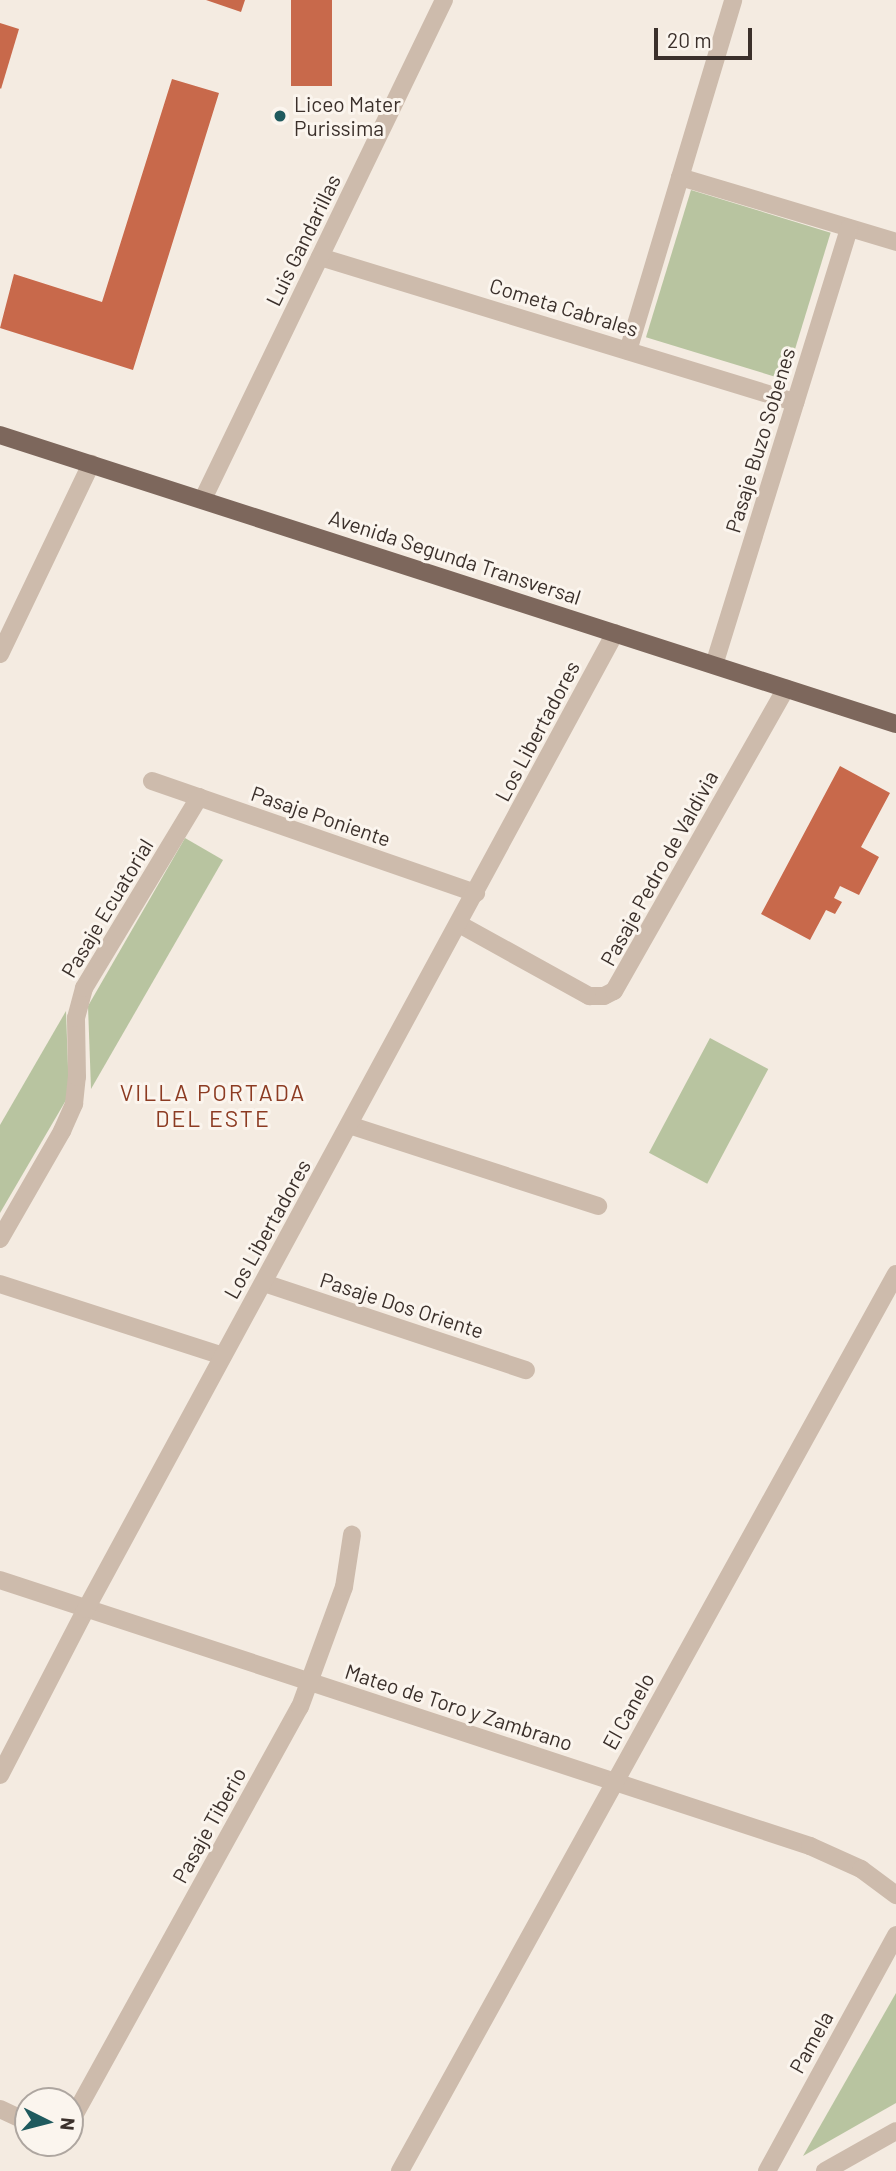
<!DOCTYPE html>
<style>
body{margin:0}
#map{position:relative;width:896px;height:2171px;overflow:hidden;background:#f4ebe1;font-family:Barlow,sans-serif}
div>[style]{position:absolute}
.green>*{inset:0;background:#b8c4a0;transform-origin:0 0}
.building>*{inset:0;background:#c8694b;transform-origin:0 0}
.minor>*{height:18px;margin:-9px;padding:0 9px;transform-origin:9px;border-radius:9px;background:#cdbbac}
.major>*{height:18px;margin:-9px;padding:0 9px;transform-origin:9px;border-radius:9px;background:#7d675c}
.dots>*{width:19px;height:19px;translate:-50% -50%;box-sizing:border-box;border:4px solid #fbf5ee;border-radius:50%}
span{translate:-50% -50%;white-space:nowrap;text-align:center;line-height:1.15;-webkit-text-stroke:6px #fbf5ee;paint-order:stroke}
.poi-label{font-size:21px;color:#3b302b}
.left{translate:0 -50%;text-align:left}
.street-label{font-size:21px;color:#3b302b}
.neighbourhood-label{font-size:23px;color:#8c3b22;letter-spacing:2px}
.north{position:absolute;left:14px;top:2087px;width:70px;height:70px;box-sizing:border-box;background:#fbf5ee;border:2px solid #aea6a0;border-radius:50%;rotate:96deg;font-size:19px;font-weight:700;line-height:28px;text-align:center;color:#3b302b}
.north::after{content:'';display:block;margin:auto;width:24px;height:32px;background:#1f5a5e;clip-path:polygon(50% 0,100% 100%,50% 72%,0 100%)}
.scale{position:absolute;left:654px;top:28px;width:98px;height:32px;box-sizing:border-box;border:4px solid #3b302b;border-top:0;padding-left:9px;font-size:21px;line-height:24px;white-space:nowrap;color:#3b302b;-webkit-text-stroke:5px #fbf5ee;paint-order:stroke}
</style>
<div id="map">
<div class="green">
<div style="left:691px;top:190px;width:146px;height:154px;rotate:17deg"></div>
<div style="clip-path:polygon(185px 838px,223px 860px,91px 1089px,88px 1006px)"></div>
<div style="clip-path:polygon(66px 1011px,69px 1095px,0 1213px,0 1125px)"></div>
<div style="left:710px;top:1038px;width:66px;height:130px;rotate:28deg"></div>
<div style="clip-path:polygon(896px 1993px,896px 2103px,803px 2156px)"></div>
</div>
<div class="building">
<div style="clip-path:polygon(206px 0,245px 0,241px 12px)"></div>
<div style="left:291px;top:0;width:41px;height:86px"></div>
<div style="clip-path:polygon(0 23px,19px 29px,1px 89px,0 88px)"></div>
<div style="clip-path:polygon(172px 79px,219px 93px,133px 370px,0 328px,14px 274px,102px 302px)"></div>
<div style="clip-path:polygon(840px 766px,890px 793px,861px 847px,879px 857px,859px 895px,840px 886px,834px 898px,842px 902px,835px 914px,826px 910px,810px 940px,761px 914px)"></div>
</div>
<div class="minor">
<div style="left:680px;top:177px;width:226px;rotate:16.7deg"></div>
<div style="left:320px;top:257px;width:497px;rotate:17deg"></div>
<div style="left:628px;top:351px;width:366px;rotate:-73.3deg"></div>
<div style="left:203px;top:499px;width:554px;rotate:-64.22deg"></div>
<div style="left:0;top:654px;width:211px;rotate:-64.4deg"></div>
<div style="left:714px;top:665px;width:457px;rotate:-72.8deg"></div>
<div style="left:152px;top:781px;width:343px;rotate:19.1deg"></div>
<div style="left:459px;top:924px;width:149px;rotate:29deg"></div>
<div style="left:589px;top:996px;width:15px"></div>
<div style="left:604px;top:996px;width:11px;rotate:-27deg"></div>
<div style="left:614px;top:991px;width:348px;rotate:-60.4deg"></div>
<div style="left:349px;top:1125px;width:262px;rotate:18deg"></div>
<div style="left:0;top:1239px;width:125px;rotate:-60.1deg"></div>
<div style="left:62px;top:1131px;width:30px;rotate:-66deg"></div>
<div style="left:74px;top:1104px;width:27px;rotate:-84deg"></div>
<div style="left:77px;top:1077px;width:59px;rotate:-91deg"></div>
<div style="left:76px;top:1018px;width:31px;rotate:-75deg"></div>
<div style="left:84px;top:988px;width:223px;rotate:-58.9deg"></div>
<div style="left:264px;top:1283px;width:276px;rotate:18.4deg"></div>
<div style="left:0;top:1284px;width:234px;rotate:17.9deg"></div>
<div style="left:0;top:1580px;width:853px;rotate:18.18deg"></div>
<div style="left:810px;top:1846px;width:56px;rotate:24.3deg"></div>
<div style="left:861px;top:1869px;width:44px;rotate:36.6deg"></div>
<div style="left:0;top:1775px;width:187px;rotate:-62.6deg"></div>
<div style="left:86px;top:1609px;width:1110px;rotate:-61.54deg"></div>
<div style="left:0;top:2109px;width:31px;rotate:25deg"></div>
<div style="left:70px;top:2123px;width:475px;rotate:-61.1deg"></div>
<div style="left:300px;top:1707px;width:128px;rotate:-69.9deg"></div>
<div style="left:344px;top:1587px;width:53px;rotate:-81.3deg"></div>
<div style="left:400px;top:2171px;width:1025px;rotate:-61.06deg"></div>
<div style="left:767px;top:2171px;width:269px;rotate:-61.3deg"></div>
<div style="left:825px;top:2171px;width:81px;rotate:-29.4deg"></div>
</div>
<div class="major">
<div style="left:0;top:435px;width:941px;rotate:17.88deg"></div>
</div>
<div class="dots">
<div style="left:280px;top:116px;background:#1f5a5e"></div>
</div>
<div class="poi-label">
<span class="left" style="left:294px;top:116px">Liceo Mater<br>Purissima</span>
</div>
<div class="street-label">
<span style="left:303px;top:240px;rotate:-64deg">Luis Gandarillas</span>
<span style="left:564px;top:307px;rotate:17deg">Cometa Cabrales</span>
<span style="left:760px;top:440px;rotate:-73deg">Pasaje Buzo Sobenes</span>
<span style="left:455px;top:557px;rotate:18deg">Avenida Segunda Transversal</span>
<span style="left:537px;top:731px;rotate:-62deg">Los Libertadores</span>
<span style="left:321px;top:816px;rotate:19deg">Pasaje Poniente</span>
<span style="left:659px;top:868px;rotate:-61deg">Pasaje Pedro de Valdivia</span>
<span style="left:107px;top:908px;rotate:-59deg">Pasaje Ecuatorial</span>
<span style="left:267px;top:1229px;rotate:-61deg">Los Libertadores</span>
<span style="left:402px;top:1305px;rotate:18deg">Pasaje Dos Oriente</span>
<span style="left:459px;top:1707px;rotate:18deg">Mateo de Toro y Zambrano</span>
<span style="left:628px;top:1711px;rotate:-61deg">El Canelo</span>
<span style="left:209px;top:1825px;rotate:-61deg">Pasaje Tiberio</span>
<span style="left:811px;top:2042px;rotate:-61deg">Pamela</span>
</div>
<div class="neighbourhood-label">
<span style="left:213px;top:1105px">VILLA PORTADA<br>DEL ESTE</span>
</div>
<div class="north">N</div>
<div class="scale">20 m</div>
</div>
